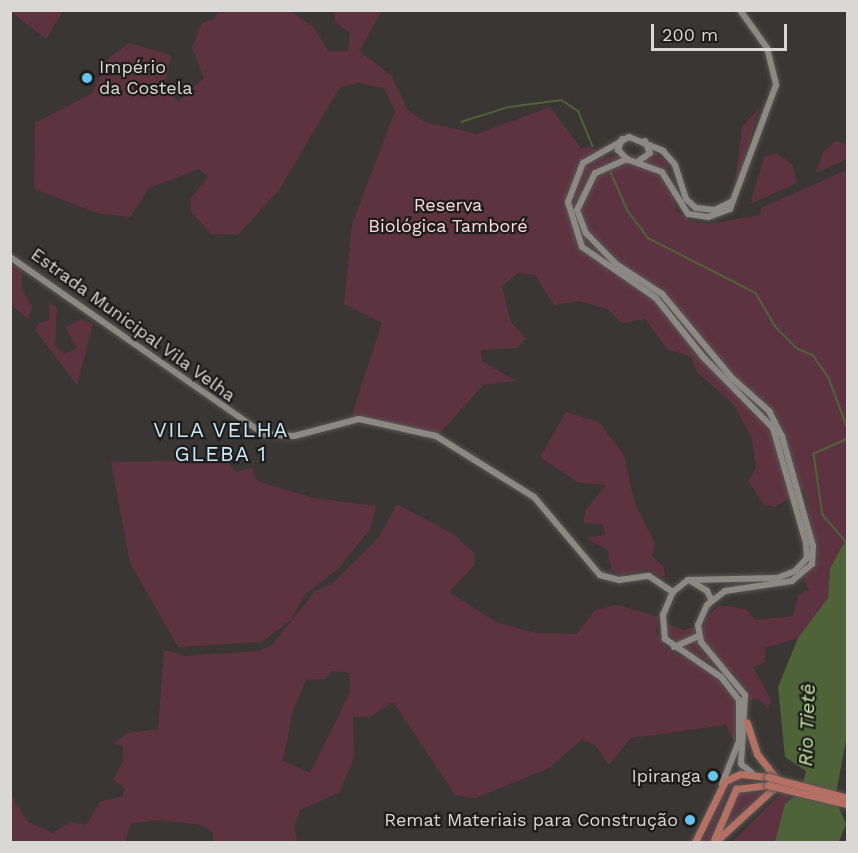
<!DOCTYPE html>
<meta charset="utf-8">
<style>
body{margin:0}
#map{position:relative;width:858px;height:853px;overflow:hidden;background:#393633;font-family:"Work Sans",sans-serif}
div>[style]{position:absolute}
.green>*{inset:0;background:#5e3341}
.water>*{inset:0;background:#4e6438}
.stream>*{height:1.5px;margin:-0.75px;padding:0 0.75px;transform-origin:0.75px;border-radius:0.75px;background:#4e6438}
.roads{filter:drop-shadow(0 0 2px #585553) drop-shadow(0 0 2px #585553)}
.secondary>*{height:6px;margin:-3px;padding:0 3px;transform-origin:3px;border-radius:3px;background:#8c8985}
.primary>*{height:7px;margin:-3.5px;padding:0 3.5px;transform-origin:3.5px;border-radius:3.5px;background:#b47163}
.bridges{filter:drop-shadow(0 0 2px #585553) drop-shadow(0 0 2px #585553)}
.primary-bridge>*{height:7px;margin:-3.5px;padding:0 3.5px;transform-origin:3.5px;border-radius:3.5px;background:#b47163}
.dots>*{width:16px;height:16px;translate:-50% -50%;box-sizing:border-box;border:3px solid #1f1d1c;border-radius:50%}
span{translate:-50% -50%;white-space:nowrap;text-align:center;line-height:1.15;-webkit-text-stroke:4.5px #1f1d1c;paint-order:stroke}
.poi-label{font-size:18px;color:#dad8d6}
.left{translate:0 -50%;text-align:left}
.right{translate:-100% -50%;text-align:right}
.park-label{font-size:18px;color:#fddae3}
.street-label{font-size:18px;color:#dad8d6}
.water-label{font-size:20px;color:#c3e8a0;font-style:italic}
.quarter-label{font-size:21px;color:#caeaf9;letter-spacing:1.5px}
.frame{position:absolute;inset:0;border:12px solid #dad8d6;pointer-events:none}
.scale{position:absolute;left:651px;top:24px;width:136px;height:27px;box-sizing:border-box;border:3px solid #dad8d6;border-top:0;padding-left:8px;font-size:18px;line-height:21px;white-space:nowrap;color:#dad8d6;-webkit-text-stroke:4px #1f1d1c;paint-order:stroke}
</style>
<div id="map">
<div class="green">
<div style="clip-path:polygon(218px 10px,290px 11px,314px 27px,328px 51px,348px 51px,350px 33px,335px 22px,334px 11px,382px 11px,359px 51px,391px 75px,408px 110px,425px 122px,477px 134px,550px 107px,581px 148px,589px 146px,606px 157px,655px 153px,666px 162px,676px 211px,690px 221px,707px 224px,760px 215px,761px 208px,847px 170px,847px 538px,830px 568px,828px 598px,818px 615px,798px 638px,765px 648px,765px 662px,753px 667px,771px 700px,768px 708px,758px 699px,750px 701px,735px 674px,681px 648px,666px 631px,669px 624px,683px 630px,699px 626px,719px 605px,746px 609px,755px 620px,793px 616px,798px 595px,809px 590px,803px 578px,818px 561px,804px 489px,775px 507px,764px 505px,748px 481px,756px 469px,752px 439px,734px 405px,697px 372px,691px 357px,667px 349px,645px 319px,622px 323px,607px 309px,579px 301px,554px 305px,535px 275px,518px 273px,502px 286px,511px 322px,526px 339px,516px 348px,481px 350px,482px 361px,516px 381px,483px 385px,440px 433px,352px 415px,382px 323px,344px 304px,352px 224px,395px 111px,384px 88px,359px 83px,340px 87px,279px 190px,238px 235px,211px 234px,191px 212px,191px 198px,208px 177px,199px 169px,149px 188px,130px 217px,97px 213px,34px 189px,35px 123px,91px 94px,109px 58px,129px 43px,171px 55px,165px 85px,178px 102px,204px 78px,192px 48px,201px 24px,215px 18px)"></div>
<div style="clip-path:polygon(10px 11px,11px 10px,63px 11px,46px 39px)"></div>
<div style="clip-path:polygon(759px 108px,739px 179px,735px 183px,742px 127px)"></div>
<div style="clip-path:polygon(835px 141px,847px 144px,847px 159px,816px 173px,823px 152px)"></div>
<div style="clip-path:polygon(776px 153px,792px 164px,797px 183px,750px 204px,764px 157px)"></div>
<div style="clip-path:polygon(10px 264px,22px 271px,22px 290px,32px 306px,28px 319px,11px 305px)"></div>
<div style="clip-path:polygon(49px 301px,57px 308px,55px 345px,64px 354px,77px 348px,65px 327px,81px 319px,93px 324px,77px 385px,36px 331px,38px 323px,49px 320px)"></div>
<div style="clip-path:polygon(566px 412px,599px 422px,624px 455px,634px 501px,655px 544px,652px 556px,664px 567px,665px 578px,647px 569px,623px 575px,612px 571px,607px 550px,586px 538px,605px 535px,603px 524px,584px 523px,585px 511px,606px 485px,577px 482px,540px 457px)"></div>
<div style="clip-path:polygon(226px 460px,236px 472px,252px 468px,257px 481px,314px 498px,376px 506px,371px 528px,338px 569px,304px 595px,291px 620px,262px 642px,178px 647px,130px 563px,111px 462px)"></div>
<div style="clip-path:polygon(evenodd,397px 504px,453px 534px,474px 553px,474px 566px,449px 592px,496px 622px,536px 633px,577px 634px,595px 610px,617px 605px,659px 617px,656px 632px,667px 649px,719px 675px,739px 693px,739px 740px,734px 741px,726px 725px,631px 738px,609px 765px,596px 746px,582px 739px,549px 768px,476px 798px,455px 795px,393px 702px,369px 717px,353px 717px,354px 757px,340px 792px,300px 810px,294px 828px,297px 840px,292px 842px,213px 842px,213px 832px,201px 825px,157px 820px,131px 824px,125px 842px,11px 842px,10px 794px,28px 822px,53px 833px,70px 822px,86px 825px,101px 801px,122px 797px,125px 788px,113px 780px,123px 761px,123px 746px,113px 744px,128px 733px,158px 729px,164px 650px,185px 656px,259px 651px,272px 645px,315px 591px,333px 583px,379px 537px,397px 504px,332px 671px,350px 673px,350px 692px,310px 773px,283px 761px,293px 710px,306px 680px,325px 679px,332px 671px)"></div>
<div style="clip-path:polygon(738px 778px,745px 782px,727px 793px,709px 842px,702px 842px,724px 789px)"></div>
<div style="clip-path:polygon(793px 781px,803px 784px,789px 798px,775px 842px,732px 842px)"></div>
<div style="clip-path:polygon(740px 792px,765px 793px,725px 830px,736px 797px)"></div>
</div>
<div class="water">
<div style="clip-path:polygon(847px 538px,847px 735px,835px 799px,846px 824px,839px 842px,775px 842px,785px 804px,801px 790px,806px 771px,785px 757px,778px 687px,798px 638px,828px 598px,830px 568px)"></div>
</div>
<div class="stream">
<div style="left:461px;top:122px;width:50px;rotate:-17.4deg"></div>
<div style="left:509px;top:107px;width:53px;rotate:-7.5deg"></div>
<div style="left:562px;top:100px;width:21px;rotate:35deg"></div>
<div style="left:579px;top:112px;width:37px;rotate:68deg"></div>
<div style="left:610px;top:170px;width:45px;rotate:66.3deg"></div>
<div style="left:628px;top:211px;width:34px;rotate:53deg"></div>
<div style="left:648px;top:238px;width:121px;rotate:27deg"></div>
<div style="left:756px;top:293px;width:38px;rotate:60deg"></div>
<div style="left:775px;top:326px;width:33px;rotate:45deg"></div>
<div style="left:798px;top:349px;width:16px;rotate:22deg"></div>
<div style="left:813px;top:355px;width:28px;rotate:55deg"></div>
<div style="left:829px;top:378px;width:54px;rotate:69.6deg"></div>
<div style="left:848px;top:439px;width:37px;rotate:156deg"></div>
<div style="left:814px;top:454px;width:62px;rotate:81.6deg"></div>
<div style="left:823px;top:515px;width:38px;rotate:49deg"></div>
</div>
<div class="roads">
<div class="secondary">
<div style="left:740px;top:10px;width:47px;rotate:54.6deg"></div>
<div style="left:767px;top:48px;width:38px;rotate:76deg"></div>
<div style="left:776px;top:85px;width:132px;rotate:110.4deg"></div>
<div style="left:730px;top:209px;width:23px;rotate:160deg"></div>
<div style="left:708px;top:217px;width:20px;rotate:-171deg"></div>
<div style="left:688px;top:214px;width:49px;rotate:-121.8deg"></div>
<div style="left:662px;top:172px;width:37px;rotate:-160deg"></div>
<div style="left:627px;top:159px;width:35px;rotate:156deg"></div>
<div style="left:595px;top:173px;width:41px;rotate:115.9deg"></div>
<div style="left:577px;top:210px;width:25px;rotate:69deg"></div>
<div style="left:586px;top:233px;width:43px;rotate:45.9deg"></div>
<div style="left:616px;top:264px;width:55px;rotate:33.1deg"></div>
<div style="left:662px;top:294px;width:109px;rotate:50.2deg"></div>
<div style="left:732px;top:378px;width:50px;rotate:41.7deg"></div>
<div style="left:769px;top:411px;width:28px;rotate:63deg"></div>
<div style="left:782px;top:436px;width:114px;rotate:74.3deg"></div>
<div style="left:813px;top:546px;width:18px;rotate:93deg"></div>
<div style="left:812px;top:564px;width:26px;rotate:140deg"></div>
<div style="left:792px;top:581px;width:68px;rotate:171.5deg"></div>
<div style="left:725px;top:591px;width:23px;rotate:142deg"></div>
<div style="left:707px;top:605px;width:22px;rotate:114deg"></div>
<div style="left:698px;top:625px;width:17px;rotate:80deg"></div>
<div style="left:701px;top:642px;width:69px;rotate:50.3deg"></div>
<div style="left:745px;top:695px;width:69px;rotate:93.3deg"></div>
<div style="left:741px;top:764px;width:14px;rotate:39deg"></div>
<div style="left:622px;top:139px;width:12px;rotate:110deg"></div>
<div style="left:618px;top:150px;width:13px;rotate:45deg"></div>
<div style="left:640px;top:160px;width:12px;rotate:-35deg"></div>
<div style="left:650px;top:153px;width:13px;rotate:-113deg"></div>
<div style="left:10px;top:257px;width:310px;rotate:34.9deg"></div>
<div style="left:264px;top:434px;width:30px;rotate:4deg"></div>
<div style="left:294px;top:436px;width:67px;rotate:-14.7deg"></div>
<div style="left:359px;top:419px;width:79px;rotate:12.4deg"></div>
<div style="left:436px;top:436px;width:115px;rotate:31.9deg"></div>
<div style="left:534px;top:497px;width:102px;rotate:49.8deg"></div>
<div style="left:600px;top:575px;width:20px;rotate:15deg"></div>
<div style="left:619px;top:580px;width:30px;rotate:-8deg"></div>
<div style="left:649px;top:576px;width:29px;rotate:34deg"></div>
<div style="left:689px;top:580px;width:21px;rotate:31deg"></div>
<div style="left:707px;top:591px;width:11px;rotate:63deg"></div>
<div style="left:674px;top:647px;width:27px;rotate:-24deg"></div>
<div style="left:722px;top:784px;width:46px;rotate:-68.4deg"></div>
<div style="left:739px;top:741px;width:41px;rotate:-90deg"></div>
<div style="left:739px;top:700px;width:29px;rotate:-128deg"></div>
<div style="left:721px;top:677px;width:68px;rotate:-145.8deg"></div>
<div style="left:665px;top:639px;width:24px;rotate:-95deg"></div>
<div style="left:663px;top:615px;width:25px;rotate:-67deg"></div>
<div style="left:673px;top:592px;width:19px;rotate:-39deg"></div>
<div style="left:688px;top:580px;width:89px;rotate:-1.3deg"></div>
<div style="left:777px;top:578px;width:19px;rotate:-21deg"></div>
<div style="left:795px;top:571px;width:18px;rotate:-47deg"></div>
<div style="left:807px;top:558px;width:15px;rotate:-94deg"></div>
<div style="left:806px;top:543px;width:120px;rotate:-106deg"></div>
<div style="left:773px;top:428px;width:98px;rotate:-134.6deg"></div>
<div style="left:704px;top:358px;width:77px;rotate:-128.7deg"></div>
<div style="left:656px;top:298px;width:90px;rotate:-145.4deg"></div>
<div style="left:582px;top:247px;width:47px;rotate:-107.3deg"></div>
<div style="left:568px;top:202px;width:42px;rotate:-69deg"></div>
<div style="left:583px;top:163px;width:53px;rotate:-29.5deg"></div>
<div style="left:629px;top:137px;width:37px;rotate:22deg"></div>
<div style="left:663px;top:151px;width:18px;rotate:49deg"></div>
<div style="left:675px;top:165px;width:36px;rotate:72deg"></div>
<div style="left:686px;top:199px;width:13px;rotate:42deg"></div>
<div style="left:696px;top:208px;width:19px;rotate:6deg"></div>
<div style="left:715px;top:210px;width:20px;rotate:-27deg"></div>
</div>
<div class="primary">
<div style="left:714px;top:840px;width:56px;rotate:-66.7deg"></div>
<div style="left:736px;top:789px;width:32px;rotate:-7deg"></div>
<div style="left:695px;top:842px;width:68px;rotate:-63.8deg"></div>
<div style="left:725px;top:781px;width:17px;rotate:-25deg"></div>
<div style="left:740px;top:774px;width:28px;rotate:6deg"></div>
<div style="left:715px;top:842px;width:80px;rotate:-42.5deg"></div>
<div style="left:774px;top:788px;width:11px;rotate:-85deg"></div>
<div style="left:775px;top:777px;width:29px;rotate:-128deg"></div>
<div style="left:757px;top:754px;width:33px;rotate:-108deg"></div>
</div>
</div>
<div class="bridges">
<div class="primary-bridge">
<div style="left:768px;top:777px;width:83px;rotate:14.7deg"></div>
<div style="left:768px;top:785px;width:80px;rotate:13.7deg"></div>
</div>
</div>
<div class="dots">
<div style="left:87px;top:78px;background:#65c5ee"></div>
<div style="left:713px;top:776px;background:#65c5ee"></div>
<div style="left:690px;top:820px;background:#65c5ee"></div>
</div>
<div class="poi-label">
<span class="left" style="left:99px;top:78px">Império<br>da Costela</span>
<span class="right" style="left:701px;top:776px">Ipiranga</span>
<span class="right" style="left:678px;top:820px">Remat Materiais para Construção</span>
</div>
<div class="park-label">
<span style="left:448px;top:216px">Reserva<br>Biológica Tamboré</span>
</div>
<div class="street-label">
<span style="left:133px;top:325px;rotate:36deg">Estrada Municipal Vila Velha</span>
</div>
<div class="water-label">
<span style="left:807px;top:725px;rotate:-88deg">Rio Tietê</span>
</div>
<div class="quarter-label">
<span style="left:221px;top:442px">VILA VELHA<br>GLEBA 1</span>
</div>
<div class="frame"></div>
<div class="scale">200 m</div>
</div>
